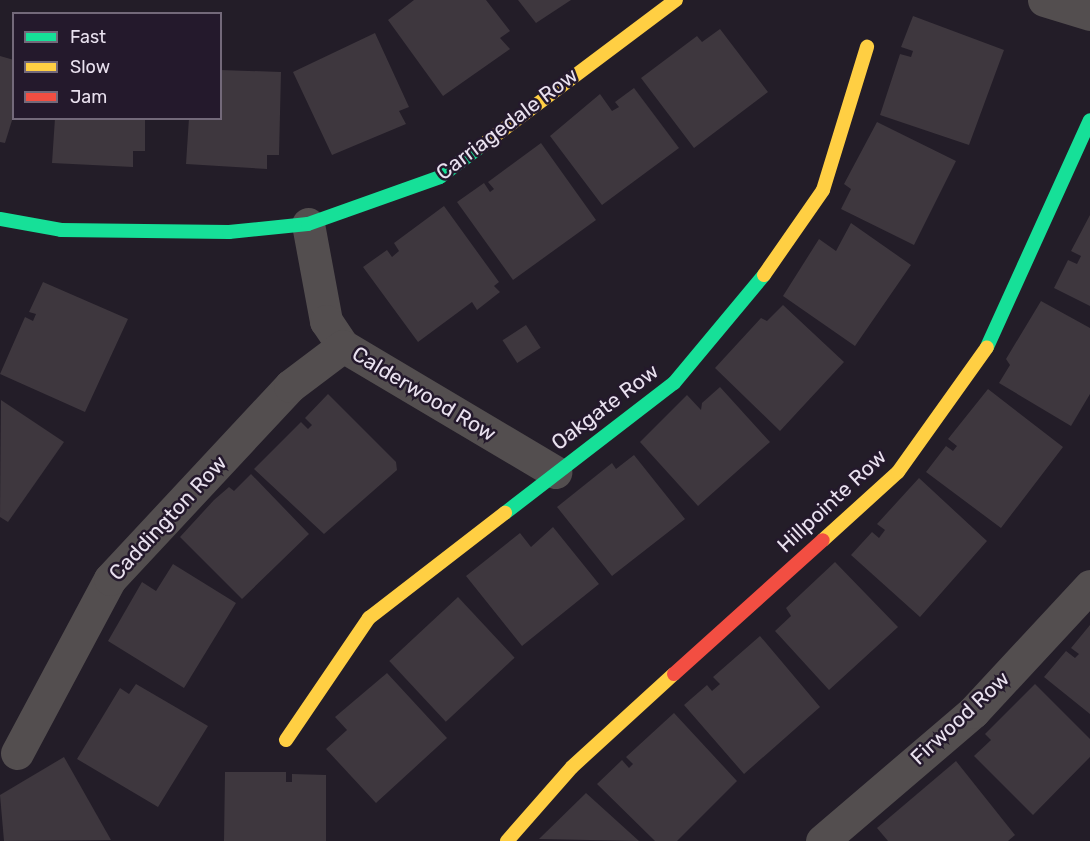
<!DOCTYPE html>
<style>
body{margin:0}
#map{position:relative;width:1090px;height:841px;overflow:hidden;background:#231d28;font-family:Rubik,sans-serif}
div>[style]{position:absolute}
.building>*{inset:0;background:#3e373e;transform-origin:0 0}
.street>*{height:33px;margin:-16.5px;padding:0 16.5px;transform-origin:16.5px;border-radius:16.5px;background:#534e4f}
.fast>*{height:14px;margin:-7px;padding:0 7px;transform-origin:7px;border-radius:7px;background:#16e098}
.slow>*{height:14px;margin:-7px;padding:0 7px;transform-origin:7px;border-radius:7px;background:#ffcf43}
.jam>*{height:14px;margin:-7px;padding:0 7px;transform-origin:7px;border-radius:7px;background:#f24e42}
span{translate:-50% -50%;white-space:nowrap;text-align:center;line-height:1.15;-webkit-text-stroke:5px #24192c;paint-order:stroke}
.street-label{font-size:21px;color:#e9e1ef}
.legend{position:absolute;left:12px;top:12px;width:210px;height:108px;box-sizing:border-box;background:#24192c;border:2px solid #73697a;margin:0;padding:8px 10px;list-style:none;font-size:18px;color:#e9e1ef}
.legend li{display:flex;align-items:center;gap:12px;height:30px}
.legend b{width:30px;border:2px solid #73697a}
</style>
<div id="map">
<div class="building">
<div style="clip-path:polygon(414px 0,486px 0,510px 31px,500px 38px,510px 49px,443px 96px,388px 20px)"></div>
<div style="clip-path:polygon(518px 0,571px 0,536px 23px)"></div>
<div style="clip-path:polygon(913px 16px,1004px 50px,969px 145px,880px 115px,900px 54px,911px 57px,913px 51px,901px 47px)"></div>
<div style="clip-path:polygon(720px 29px,768px 92px,694px 148px,641px 78px,697px 36px,702px 42px)"></div>
<div style="clip-path:polygon(375px 33px,409px 107px,399px 111px,406px 124px,332px 155px,293px 72px)"></div>
<div style="clip-path:polygon(0 56px,14px 60px,14px 114px,5px 143px,0 142px)"></div>
<div style="clip-path:polygon(220px 70px,281px 72px,279px 155px,267px 155px,267px 169px,186px 164px,189px 118px,220px 118px)"></div>
<div style="clip-path:polygon(634px 88px,679px 148px,602px 205px,550px 136px,600px 94px,612px 111px,619px 107px,615px 102px)"></div>
<div style="clip-path:polygon(55px 118px,145px 118px,145px 151px,133px 151px,133px 167px,52px 163px)"></div>
<div style="clip-path:polygon(877px 122px,956px 161px,914px 245px,841px 209px,851px 189px,844px 184px)"></div>
<div style="clip-path:polygon(541px 143px,596px 220px,513px 280px,457px 202px,484px 183px,490px 192px,494px 189px,488px 182px)"></div>
<div style="clip-path:polygon(444px 206px,499px 282px,494px 286px,500px 292px,477px 310px,472px 302px,418px 342px,363px 267px,387px 250px,392px 257px,399px 251px,394px 243px)"></div>
<div style="clip-path:polygon(1090px 215px,1090px 306px,1054px 288px,1068px 260px,1077px 264px,1081px 256px,1071px 251px)"></div>
<div style="clip-path:polygon(851px 223px,911px 265px,855px 346px,783px 296px,819px 239px,836px 251px)"></div>
<div style="clip-path:polygon(43px 282px,128px 319px,85px 412px,0 374px,25px 317px,33px 321px,36px 314px,29px 312px)"></div>
<div style="clip-path:polygon(1041px 301px,1090px 328px,1090px 394px,1071px 426px,999px 383px,1010px 365px,1006px 359px)"></div>
<div style="clip-path:polygon(783px 305px,844px 362px,780px 431px,715px 368px,761px 318px,767px 321px)"></div>
<div style="left:526px;top:325px;width:27px;height:28px;rotate:57deg"></div>
<div style="clip-path:polygon(720px 387px,770px 442px,698px 506px,640px 442px,687px 395px,701px 410px,702px 403px)"></div>
<div style="clip-path:polygon(988px 389px,1063px 447px,1001px 528px,926px 472px,946px 446px,953px 451px,957px 446px,948px 439px)"></div>
<div style="clip-path:polygon(328px 394px,396px 462px,397px 470px,324px 534px,254px 469px,301px 422px,308px 429px,312px 425px,305px 418px)"></div>
<div style="clip-path:polygon(1px 400px,64px 442px,8px 522px,0 517px)"></div>
<div style="clip-path:polygon(634px 455px,685px 519px,612px 576px,557px 507px,612px 463px,616px 469px)"></div>
<div style="clip-path:polygon(251px 474px,309px 534px,242px 599px,180px 537px,214px 500px,229px 487px,234px 491px)"></div>
<div style="clip-path:polygon(919px 478px,987px 541px,920px 617px,851px 555px,872px 532px,879px 538px,885px 530px,877px 524px)"></div>
<div style="clip-path:polygon(553px 527px,599px 584px,522px 646px,466px 576px,520px 533px,531px 547px)"></div>
<div style="clip-path:polygon(835px 562px,898px 627px,829px 690px,775px 631px,791px 616px,786px 608px)"></div>
<div style="clip-path:polygon(173px 564px,236px 603px,184px 688px,108px 641px,142px 582px,156px 591px)"></div>
<div style="left:458px;top:597px;width:83px;height:94px;rotate:47deg"></div>
<div style="clip-path:polygon(1090px 625px,1090px 714px,1044px 677px,1066px 651px,1075px 658px,1079px 654px,1071px 648px)"></div>
<div style="clip-path:polygon(760px 636px,820px 707px,744px 774px,684px 705px,707px 685px,712px 691px,720px 684px,713px 677px)"></div>
<div style="clip-path:polygon(387px 673px,447px 738px,376px 803px,326px 749px,347px 730px,335px 717px)"></div>
<div style="clip-path:polygon(136px 684px,208px 726px,158px 807px,77px 759px,120px 688px,129px 694px)"></div>
<div style="clip-path:polygon(1035px 684px,1090px 739px,1090px 757px,1033px 815px,974px 756px,991px 740px,985px 734px)"></div>
<div style="clip-path:polygon(674px 713px,737px 781px,677px 841px,655px 841px,597px 784px,622px 760px,629px 768px,633px 764px,626px 757px)"></div>
<div style="clip-path:polygon(64px 757px,111px 840px,4px 841px,0 795px)"></div>
<div style="clip-path:polygon(956px 761px,1015px 835px,1008px 841px,888px 841px,877px 828px)"></div>
<div style="clip-path:polygon(225px 772px,286px 772px,286px 782px,292px 782px,292px 774px,326px 775px,326px 841px,224px 841px)"></div>
<div style="clip-path:polygon(586px 793px,639px 841px,539px 839px)"></div>
</div>
<div class="street">
<div style="left:1044px;top:0;width:48px;rotate:16.9deg"></div>
<div style="left:308px;top:224px;width:99px;rotate:79.5deg"></div>
<div style="left:326px;top:321px;width:30px;rotate:56deg"></div>
<div style="left:343px;top:346px;width:247px;rotate:30.7deg"></div>
<div style="left:17px;top:753px;width:197px;rotate:-61.9deg"></div>
<div style="left:110px;top:579px;width:264px;rotate:-47deg"></div>
<div style="left:290px;top:386px;width:66px;rotate:-37deg"></div>
<div style="left:822px;top:841px;width:199px;rotate:-40.5deg"></div>
<div style="left:973px;top:712px;width:172px;rotate:-47.1deg"></div>
</div>
<div class="fast">
<div style="left:0;top:219px;width:62px;rotate:10.2deg"></div>
<div style="left:61px;top:230px;width:168px;rotate:0.7deg"></div>
<div style="left:229px;top:232px;width:79px;rotate:-5.8deg"></div>
<div style="left:308px;top:224px;width:140px;rotate:-19.6deg"></div>
<div style="left:440px;top:177px;width:50px;rotate:-36.9deg"></div>
<div style="left:987px;top:347px;width:249px;rotate:-65.6deg"></div>
<div style="left:505px;top:513px;width:213px;rotate:-37.6deg"></div>
<div style="left:674px;top:383px;width:141px;rotate:-50.2deg"></div>
</div>
<div class="slow">
<div style="left:480px;top:147px;width:245px;rotate:-36.9deg"></div>
<div style="left:764px;top:275px;width:103px;rotate:-55.2deg"></div>
<div style="left:823px;top:190px;width:150px;rotate:-72.9deg"></div>
<div style="left:823px;top:540px;width:101px;rotate:-42.2deg"></div>
<div style="left:898px;top:472px;width:153px;rotate:-54.5deg"></div>
<div style="left:286px;top:740px;width:148px;rotate:-55.8deg"></div>
<div style="left:369px;top:618px;width:172px;rotate:-37.7deg"></div>
<div style="left:507px;top:841px;width:98px;rotate:-48.7deg"></div>
<div style="left:572px;top:767px;width:138px;rotate:-42.4deg"></div>
</div>
<div class="jam">
<div style="left:674px;top:674px;width:200px;rotate:-42deg"></div>
</div>
<div class="street-label">
<span style="left:507px;top:124px;rotate:-37deg">Carriagedale Row</span>
<span style="left:424px;top:394px;rotate:31deg">Calderwood Row</span>
<span style="left:605px;top:407px;rotate:-37deg">Oakgate Row</span>
<span style="left:832px;top:501px;rotate:-43deg">Hillpointe Row</span>
<span style="left:168px;top:518px;rotate:-47deg">Caddington Row</span>
<span style="left:960px;top:718px;rotate:-43deg">Firwood Row</span>
</div>
<ul class="legend">
<li><b style="height:8px;background:#16e098"></b>Fast</li>
<li><b style="height:8px;background:#ffcf43"></b>Slow</li>
<li><b style="height:8px;background:#f24e42"></b>Jam</li>
</ul>
</div>
